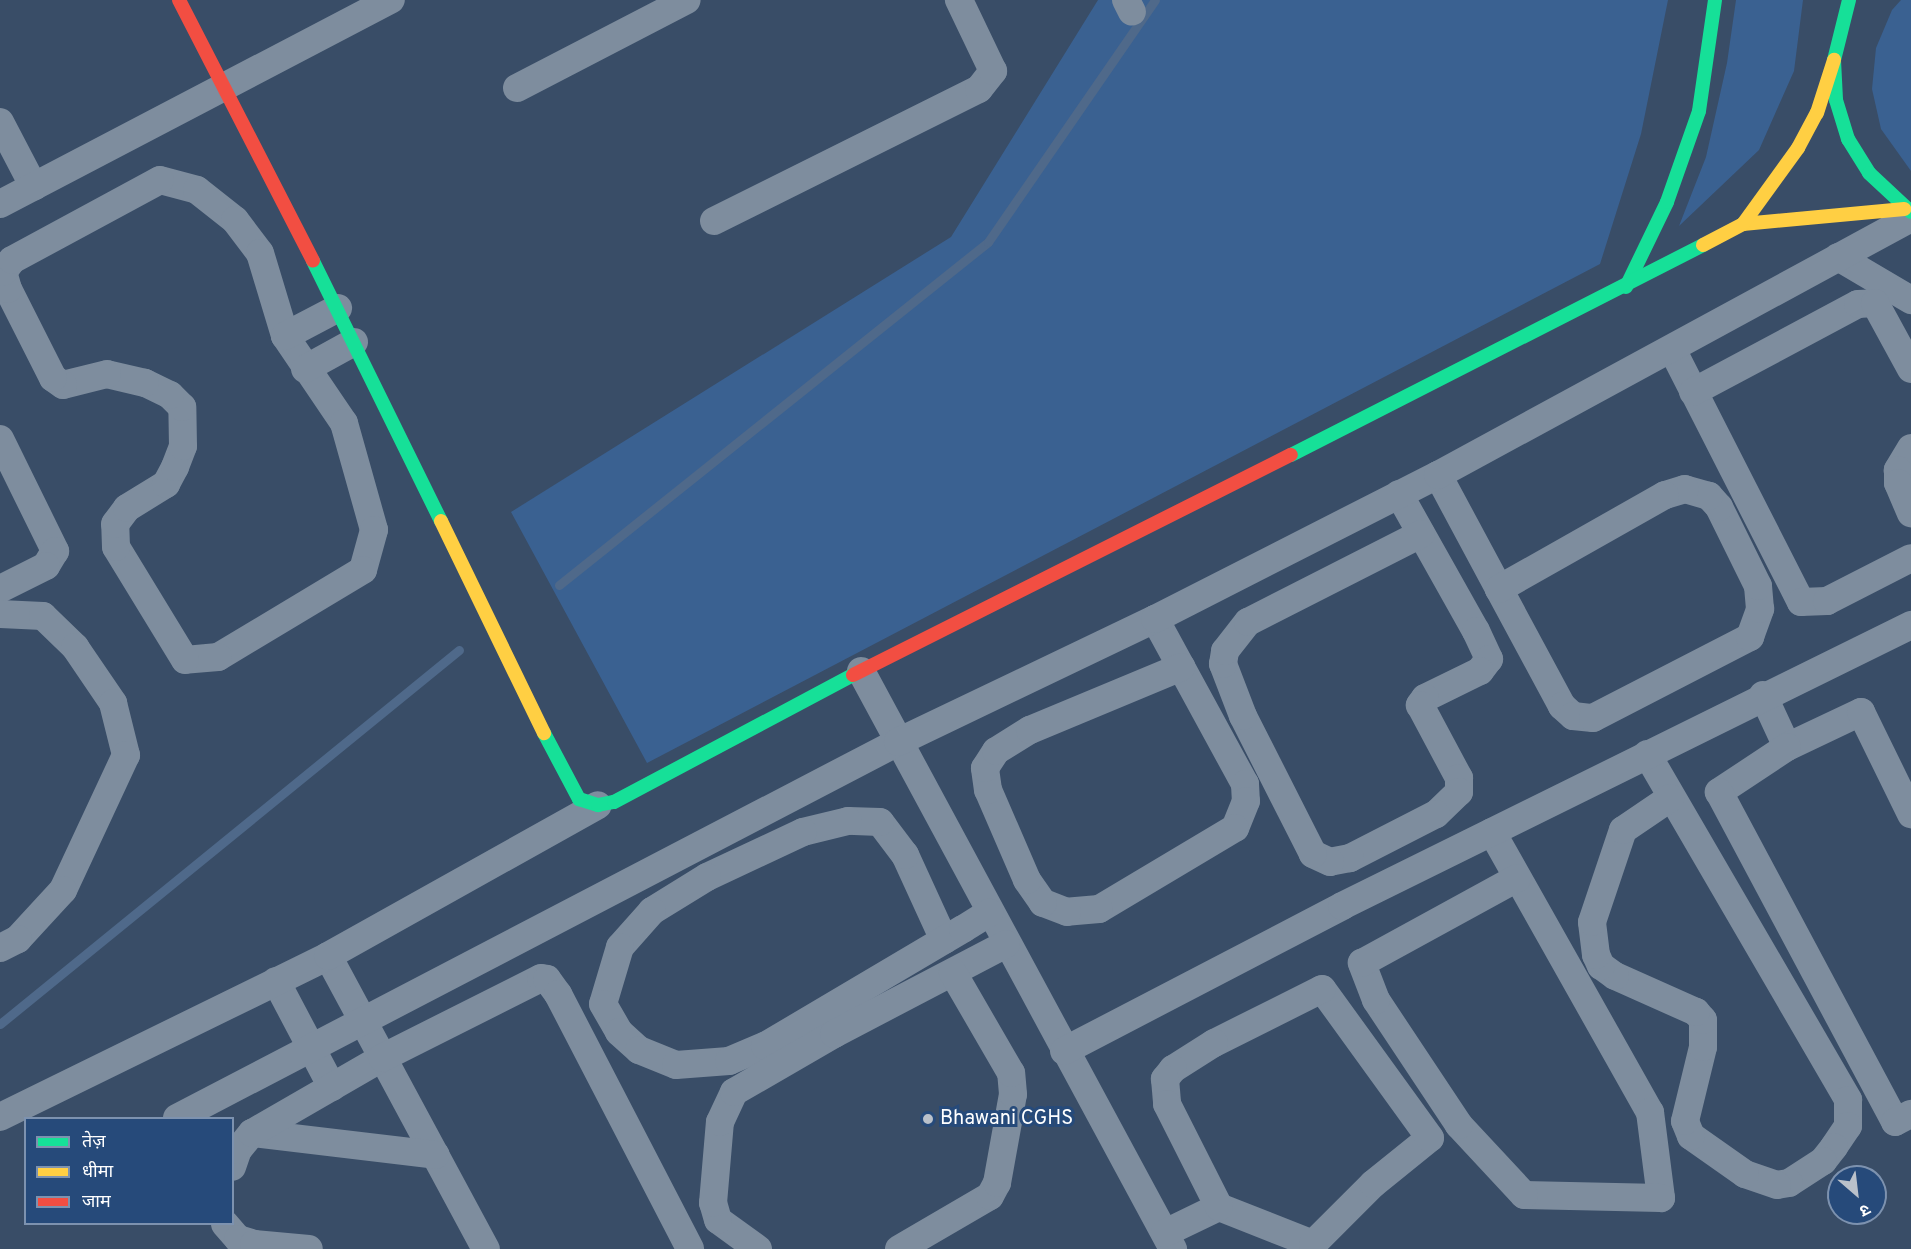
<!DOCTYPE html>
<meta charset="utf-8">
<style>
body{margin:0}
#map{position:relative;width:1911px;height:1249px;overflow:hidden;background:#394d67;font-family:Overpass,"Noto Sans Devanagari",sans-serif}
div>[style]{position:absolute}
.green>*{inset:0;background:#3a6191}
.stream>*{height:9px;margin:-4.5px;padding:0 4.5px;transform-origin:4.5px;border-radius:4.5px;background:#4f698a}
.street>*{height:28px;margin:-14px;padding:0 14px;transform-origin:14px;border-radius:14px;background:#7e8d9e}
.fast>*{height:14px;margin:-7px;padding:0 7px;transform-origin:7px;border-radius:7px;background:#16e098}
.slow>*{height:14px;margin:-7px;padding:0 7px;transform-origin:7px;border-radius:7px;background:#ffcf43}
.jam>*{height:14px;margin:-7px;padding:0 7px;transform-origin:7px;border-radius:7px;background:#f24e42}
.dots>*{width:16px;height:16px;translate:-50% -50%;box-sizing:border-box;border:3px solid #264a7a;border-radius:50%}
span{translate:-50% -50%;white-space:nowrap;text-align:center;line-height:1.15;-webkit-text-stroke:6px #264a7a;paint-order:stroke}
.poi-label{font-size:20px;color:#fff}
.left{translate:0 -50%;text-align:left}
.legend{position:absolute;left:24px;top:1117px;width:210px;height:108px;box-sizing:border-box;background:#264a7a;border:2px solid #7d92af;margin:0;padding:8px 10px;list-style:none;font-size:18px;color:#fff}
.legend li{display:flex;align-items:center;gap:12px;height:30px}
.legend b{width:30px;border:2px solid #7d92af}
.north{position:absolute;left:1827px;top:1165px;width:60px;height:60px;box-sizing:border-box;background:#264a7a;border:2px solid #7d92af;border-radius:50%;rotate:152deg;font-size:16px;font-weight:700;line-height:24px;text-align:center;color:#fff}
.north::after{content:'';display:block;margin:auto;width:21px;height:27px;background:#bac1ca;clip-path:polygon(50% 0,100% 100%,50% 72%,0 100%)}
</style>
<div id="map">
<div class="green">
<div style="clip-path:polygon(1098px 0,1668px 0,1641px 134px,1600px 264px,647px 763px,511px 512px,951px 237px)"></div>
<div style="clip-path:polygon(1736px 0,1803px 0,1794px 71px,1759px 150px,1679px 226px,1706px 157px,1727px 63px)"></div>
<div style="clip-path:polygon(1901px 0,1911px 0,1911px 171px,1881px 129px,1872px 89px,1876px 48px,1892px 10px)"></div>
</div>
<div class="stream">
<div style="left:559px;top:585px;width:549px;rotate:-38.64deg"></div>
<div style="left:988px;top:242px;width:294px;rotate:-55.4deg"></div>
<div style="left:0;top:1024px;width:592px;rotate:-39.17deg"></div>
</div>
<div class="street">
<div style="left:1126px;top:0;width:13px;rotate:63deg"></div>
<div style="left:517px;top:88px;width:191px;rotate:-27.4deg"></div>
<div style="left:0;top:122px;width:73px;rotate:62.4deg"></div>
<div style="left:160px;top:180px;width:38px;rotate:15deg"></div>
<div style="left:197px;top:190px;width:48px;rotate:38.3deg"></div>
<div style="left:235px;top:220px;width:41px;rotate:52.9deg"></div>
<div style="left:260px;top:253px;width:87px;rotate:73.2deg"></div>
<div style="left:285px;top:336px;width:105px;rotate:55.9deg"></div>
<div style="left:344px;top:423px;width:111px;rotate:74.3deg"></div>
<div style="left:374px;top:530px;width:41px;rotate:105.4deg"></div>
<div style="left:363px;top:570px;width:169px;rotate:149deg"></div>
<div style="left:218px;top:657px;width:33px;rotate:175deg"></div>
<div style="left:185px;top:660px;width:132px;rotate:-121.4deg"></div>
<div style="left:116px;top:547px;width:23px;rotate:-92deg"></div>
<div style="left:115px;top:524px;width:20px;rotate:-53deg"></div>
<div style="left:127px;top:508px;width:46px;rotate:-31.6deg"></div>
<div style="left:166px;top:484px;width:19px;rotate:-62deg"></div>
<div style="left:175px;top:467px;width:22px;rotate:-69deg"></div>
<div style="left:183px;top:446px;width:39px;rotate:-91deg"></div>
<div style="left:182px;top:407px;width:17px;rotate:-135deg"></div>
<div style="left:170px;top:395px;width:28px;rotate:-154deg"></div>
<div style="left:145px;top:383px;width:39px;rotate:-167deg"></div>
<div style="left:107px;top:374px;width:45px;rotate:166deg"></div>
<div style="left:63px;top:385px;width:12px;rotate:-145deg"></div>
<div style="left:53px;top:378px;width:100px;rotate:-116.8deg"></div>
<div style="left:8px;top:289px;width:18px;rotate:-106deg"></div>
<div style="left:3px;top:272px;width:15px;rotate:-53deg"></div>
<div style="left:12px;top:260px;width:168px;rotate:-28.4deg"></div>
<div style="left:0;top:204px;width:441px;rotate:-27.6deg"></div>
<div style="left:714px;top:221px;width:296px;rotate:-26.5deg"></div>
<div style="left:979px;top:89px;width:23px;rotate:-52deg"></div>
<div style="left:993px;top:71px;width:79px;rotate:-115.6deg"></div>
<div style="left:1838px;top:257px;width:85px;rotate:30.5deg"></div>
<div style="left:285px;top:336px;width:60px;rotate:-27.8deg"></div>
<div style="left:1672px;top:349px;width:284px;rotate:63deg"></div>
<div style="left:1801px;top:602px;width:26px;rotate:-2deg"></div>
<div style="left:1827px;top:601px;width:94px;rotate:-27.1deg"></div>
<div style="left:305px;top:369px;width:56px;rotate:-28.9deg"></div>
<div style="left:1693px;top:392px;width:187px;rotate:-28.1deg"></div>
<div style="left:1858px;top:304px;width:17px;rotate:-3deg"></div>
<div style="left:1875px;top:303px;width:75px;rotate:61.4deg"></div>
<div style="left:0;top:439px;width:125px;rotate:63.8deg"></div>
<div style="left:55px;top:551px;width:17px;rotate:121deg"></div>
<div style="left:46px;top:566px;width:51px;rotate:153.4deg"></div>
<div style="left:1911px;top:448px;width:26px;rotate:121deg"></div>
<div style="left:1898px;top:470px;width:13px;rotate:90deg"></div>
<div style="left:1898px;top:483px;width:33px;rotate:67deg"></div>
<div style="left:1438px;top:475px;width:129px;rotate:61.8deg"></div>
<div style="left:1499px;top:589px;width:133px;rotate:61.7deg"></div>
<div style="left:1562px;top:706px;width:15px;rotate:42deg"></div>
<div style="left:1573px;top:716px;width:20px;rotate:6deg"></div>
<div style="left:1593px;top:718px;width:177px;rotate:-27.3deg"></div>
<div style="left:1750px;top:637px;width:30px;rotate:-70deg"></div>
<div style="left:1760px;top:609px;width:23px;rotate:-95deg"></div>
<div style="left:1758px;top:586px;width:88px;rotate:-116.3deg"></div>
<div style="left:1719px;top:507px;width:15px;rotate:-132deg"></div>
<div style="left:1709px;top:496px;width:25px;rotate:-164deg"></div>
<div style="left:1685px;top:489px;width:21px;rotate:163deg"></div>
<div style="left:1665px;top:495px;width:191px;rotate:150.5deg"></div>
<div style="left:1399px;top:494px;width:157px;rotate:60.7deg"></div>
<div style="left:1476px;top:631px;width:31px;rotate:65deg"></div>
<div style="left:1489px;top:659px;width:15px;rotate:127deg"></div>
<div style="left:1480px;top:671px;width:61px;rotate:153.9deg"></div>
<div style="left:1425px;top:698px;width:9px;rotate:126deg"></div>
<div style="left:1420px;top:705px;width:83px;rotate:61.9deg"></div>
<div style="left:1459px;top:778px;width:14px;rotate:90deg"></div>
<div style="left:1459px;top:792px;width:32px;rotate:136deg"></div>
<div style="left:1436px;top:814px;width:97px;rotate:152.9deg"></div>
<div style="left:1350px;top:858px;width:20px;rotate:169deg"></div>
<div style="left:1330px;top:862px;width:19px;rotate:-155deg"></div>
<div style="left:1313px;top:854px;width:155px;rotate:-116.9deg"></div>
<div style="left:1243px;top:716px;width:56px;rotate:-111deg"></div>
<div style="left:1223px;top:664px;width:13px;rotate:-81deg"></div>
<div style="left:1225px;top:651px;width:37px;rotate:-52deg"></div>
<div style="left:1248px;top:622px;width:194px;rotate:-27deg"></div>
<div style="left:0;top:614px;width:43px;rotate:2.7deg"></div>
<div style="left:43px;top:616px;width:45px;rotate:44.1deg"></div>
<div style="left:75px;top:647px;width:68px;rotate:55.8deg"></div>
<div style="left:113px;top:703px;width:54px;rotate:76deg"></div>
<div style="left:126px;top:755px;width:149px;rotate:115deg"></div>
<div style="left:63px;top:890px;width:67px;rotate:132.6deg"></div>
<div style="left:18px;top:939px;width:20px;rotate:153deg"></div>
<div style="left:1155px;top:619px;width:188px;rotate:61.4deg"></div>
<div style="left:1245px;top:784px;width:17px;rotate:87deg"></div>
<div style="left:1246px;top:801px;width:29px;rotate:112deg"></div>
<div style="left:1235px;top:828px;width:158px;rotate:149.2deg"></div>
<div style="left:1099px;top:909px;width:32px;rotate:175deg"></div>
<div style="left:1067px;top:912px;width:26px;rotate:-159deg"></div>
<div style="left:1043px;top:903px;width:28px;rotate:-125deg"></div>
<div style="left:1027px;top:880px;width:98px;rotate:-113.4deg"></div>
<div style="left:988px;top:790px;width:22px;rotate:-98deg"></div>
<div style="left:985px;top:768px;width:20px;rotate:-57deg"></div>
<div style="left:996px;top:751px;width:40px;rotate:-32deg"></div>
<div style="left:1030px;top:730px;width:164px;rotate:-22.6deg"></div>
<div style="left:861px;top:671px;width:657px;rotate:61.64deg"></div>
<div style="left:1763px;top:695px;width:57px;rotate:65.2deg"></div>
<div style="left:1787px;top:747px;width:82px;rotate:-25.3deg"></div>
<div style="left:1861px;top:712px;width:114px;rotate:63.9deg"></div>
<div style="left:1787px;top:747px;width:82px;rotate:146.5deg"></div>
<div style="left:1719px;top:792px;width:374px;rotate:61.9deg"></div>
<div style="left:1895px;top:1122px;width:18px;rotate:-27deg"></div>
<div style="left:1647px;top:754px;width:400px;rotate:59.8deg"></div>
<div style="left:1848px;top:1100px;width:26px;rotate:90deg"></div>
<div style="left:1848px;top:1126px;width:25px;rotate:124deg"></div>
<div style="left:1834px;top:1147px;width:18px;rotate:128deg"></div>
<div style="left:1823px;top:1161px;width:40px;rotate:147.1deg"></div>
<div style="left:1789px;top:1183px;width:12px;rotate:171deg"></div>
<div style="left:1777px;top:1185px;width:34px;rotate:-161deg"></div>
<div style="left:1745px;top:1174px;width:66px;rotate:-144.9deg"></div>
<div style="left:1691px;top:1136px;width:16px;rotate:-112deg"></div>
<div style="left:1685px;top:1121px;width:76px;rotate:-76.3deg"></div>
<div style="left:1703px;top:1047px;width:27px;rotate:-90deg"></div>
<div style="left:1703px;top:1020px;width:11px;rotate:-131deg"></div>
<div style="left:1696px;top:1012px;width:89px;rotate:-156deg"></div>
<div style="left:1615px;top:976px;width:17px;rotate:-144deg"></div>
<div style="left:1601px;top:966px;width:12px;rotate:-114deg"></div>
<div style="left:1596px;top:955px;width:33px;rotate:-97deg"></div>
<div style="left:1592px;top:922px;width:97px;rotate:-71.4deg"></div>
<div style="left:1623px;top:830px;width:57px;rotate:-34.2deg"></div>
<div style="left:1492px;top:832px;width:322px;rotate:60.6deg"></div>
<div style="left:1650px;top:1112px;width:87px;rotate:82.7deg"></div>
<div style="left:1661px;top:1198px;width:137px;rotate:-178.7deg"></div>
<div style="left:1524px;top:1195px;width:96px;rotate:-132.9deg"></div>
<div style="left:1459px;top:1125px;width:150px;rotate:-123.6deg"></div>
<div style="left:1376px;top:1000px;width:40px;rotate:-111deg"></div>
<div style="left:1362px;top:963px;width:177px;rotate:-28.7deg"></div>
<div style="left:944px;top:940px;width:94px;rotate:-114.6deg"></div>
<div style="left:905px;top:855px;width:41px;rotate:-127.1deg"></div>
<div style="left:880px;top:822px;width:32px;rotate:-178deg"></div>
<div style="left:848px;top:821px;width:46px;rotate:166.3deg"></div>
<div style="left:803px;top:832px;width:106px;rotate:154.9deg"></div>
<div style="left:707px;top:877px;width:65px;rotate:148.3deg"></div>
<div style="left:652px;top:911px;width:48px;rotate:131.6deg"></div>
<div style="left:620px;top:947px;width:59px;rotate:106.6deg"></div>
<div style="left:603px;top:1004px;width:32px;rotate:60deg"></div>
<div style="left:619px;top:1032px;width:27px;rotate:42deg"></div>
<div style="left:639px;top:1050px;width:40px;rotate:22deg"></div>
<div style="left:676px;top:1065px;width:53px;rotate:-4.3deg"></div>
<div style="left:729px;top:1061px;width:39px;rotate:-23deg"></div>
<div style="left:765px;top:1046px;width:230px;rotate:-30.6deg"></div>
<div style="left:963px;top:929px;width:31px;rotate:-32deg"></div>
<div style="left:328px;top:956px;width:333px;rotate:61.7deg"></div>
<div style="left:276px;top:981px;width:120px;rotate:62.2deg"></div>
<div style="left:1064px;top:1051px;width:314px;rotate:-27.5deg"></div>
<div style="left:1342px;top:906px;width:635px;rotate:-26.28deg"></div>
<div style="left:0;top:1117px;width:365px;rotate:-26.1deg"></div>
<div style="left:328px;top:956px;width:309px;rotate:-29.2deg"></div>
<div style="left:177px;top:1118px;width:813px;rotate:-27.54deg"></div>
<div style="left:898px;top:742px;width:285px;rotate:-25.6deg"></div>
<div style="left:1155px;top:619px;width:318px;rotate:-27deg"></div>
<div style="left:1438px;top:475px;width:538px;rotate:-28.52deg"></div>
<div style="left:252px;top:1133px;width:185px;rotate:6.8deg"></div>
<div style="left:232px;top:1167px;width:18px;rotate:-71deg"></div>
<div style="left:238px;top:1150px;width:22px;rotate:-51deg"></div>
<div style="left:252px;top:1133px;width:150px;rotate:-30deg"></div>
<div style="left:382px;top:1058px;width:178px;rotate:-26.7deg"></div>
<div style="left:541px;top:978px;width:6px;rotate:9deg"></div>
<div style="left:547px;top:979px;width:19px;rotate:54deg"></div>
<div style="left:558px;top:994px;width:287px;rotate:62.6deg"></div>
<div style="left:225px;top:1224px;width:20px;rotate:49deg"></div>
<div style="left:238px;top:1239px;width:17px;rotate:17deg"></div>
<div style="left:254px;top:1244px;width:55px;rotate:5.2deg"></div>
<div style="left:1165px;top:1233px;width:60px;rotate:-25.7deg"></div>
<div style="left:1219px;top:1207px;width:101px;rotate:21.5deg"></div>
<div style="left:1313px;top:1244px;width:85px;rotate:-45deg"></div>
<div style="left:1373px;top:1184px;width:73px;rotate:-38.9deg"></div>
<div style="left:1430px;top:1138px;width:184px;rotate:-125.9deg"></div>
<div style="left:1322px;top:989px;width:121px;rotate:153.4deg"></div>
<div style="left:1214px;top:1043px;width:49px;rotate:147.6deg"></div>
<div style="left:1173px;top:1069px;width:13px;rotate:129deg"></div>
<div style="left:1165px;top:1079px;width:25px;rotate:85deg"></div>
<div style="left:1167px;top:1104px;width:115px;rotate:63.2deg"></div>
<div style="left:758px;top:1249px;width:49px;rotate:-144.1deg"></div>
<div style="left:718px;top:1220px;width:18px;rotate:-106deg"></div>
<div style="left:713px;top:1203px;width:81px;rotate:-85.1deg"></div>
<div style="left:720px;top:1122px;width:33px;rotate:-65deg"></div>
<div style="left:734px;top:1092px;width:116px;rotate:-30.1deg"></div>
<div style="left:834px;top:1034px;width:194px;rotate:-27.6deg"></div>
<div style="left:899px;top:1249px;width:105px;rotate:-30.2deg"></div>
<div style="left:990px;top:1196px;width:15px;rotate:-62deg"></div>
<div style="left:997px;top:1183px;width:90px;rotate:-79.8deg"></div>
<div style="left:1013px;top:1094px;width:21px;rotate:-95deg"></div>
<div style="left:1011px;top:1073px;width:116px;rotate:-120.1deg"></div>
</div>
<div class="fast">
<div style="left:1849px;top:0;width:62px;rotate:104deg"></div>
<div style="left:1834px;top:60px;width:40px;rotate:87.1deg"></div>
<div style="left:1836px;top:100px;width:41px;rotate:72.9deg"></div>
<div style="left:1848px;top:139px;width:40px;rotate:58deg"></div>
<div style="left:1869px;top:173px;width:57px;rotate:42.9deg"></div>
<div style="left:313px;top:261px;width:290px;rotate:63.8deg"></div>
<div style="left:1626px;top:287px;width:94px;rotate:-64.2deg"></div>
<div style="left:1667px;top:202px;width:96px;rotate:-70.6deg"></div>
<div style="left:1699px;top:111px;width:112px;rotate:-81.8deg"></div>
<div style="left:1291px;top:455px;width:462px;rotate:-27deg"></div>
<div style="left:544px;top:733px;width:75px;rotate:62.1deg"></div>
<div style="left:579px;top:799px;width:20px;rotate:18deg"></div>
<div style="left:598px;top:805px;width:16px;rotate:-11deg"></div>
<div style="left:614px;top:802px;width:271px;rotate:-28deg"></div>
</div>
<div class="slow">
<div style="left:1743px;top:224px;width:162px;rotate:-5.3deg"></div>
<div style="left:1703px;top:245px;width:45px;rotate:-27.7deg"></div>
<div style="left:1743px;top:224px;width:94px;rotate:-54.1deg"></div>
<div style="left:1798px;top:148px;width:40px;rotate:-62deg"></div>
<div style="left:1817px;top:113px;width:56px;rotate:-72.2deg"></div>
<div style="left:441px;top:521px;width:236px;rotate:64.1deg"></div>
</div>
<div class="jam">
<div style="left:179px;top:0;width:293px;rotate:62.8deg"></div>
<div style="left:853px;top:675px;width:490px;rotate:-26.7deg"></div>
</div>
<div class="dots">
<div style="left:928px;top:1119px;background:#bac1ca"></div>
</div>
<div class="poi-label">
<span class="left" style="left:940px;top:1119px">Bhawani CGHS</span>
</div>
<ul class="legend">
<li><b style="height:8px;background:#16e098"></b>तेज़</li>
<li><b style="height:8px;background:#ffcf43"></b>धीमा</li>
<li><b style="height:8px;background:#f24e42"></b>जाम</li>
</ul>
<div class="north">उ</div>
</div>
